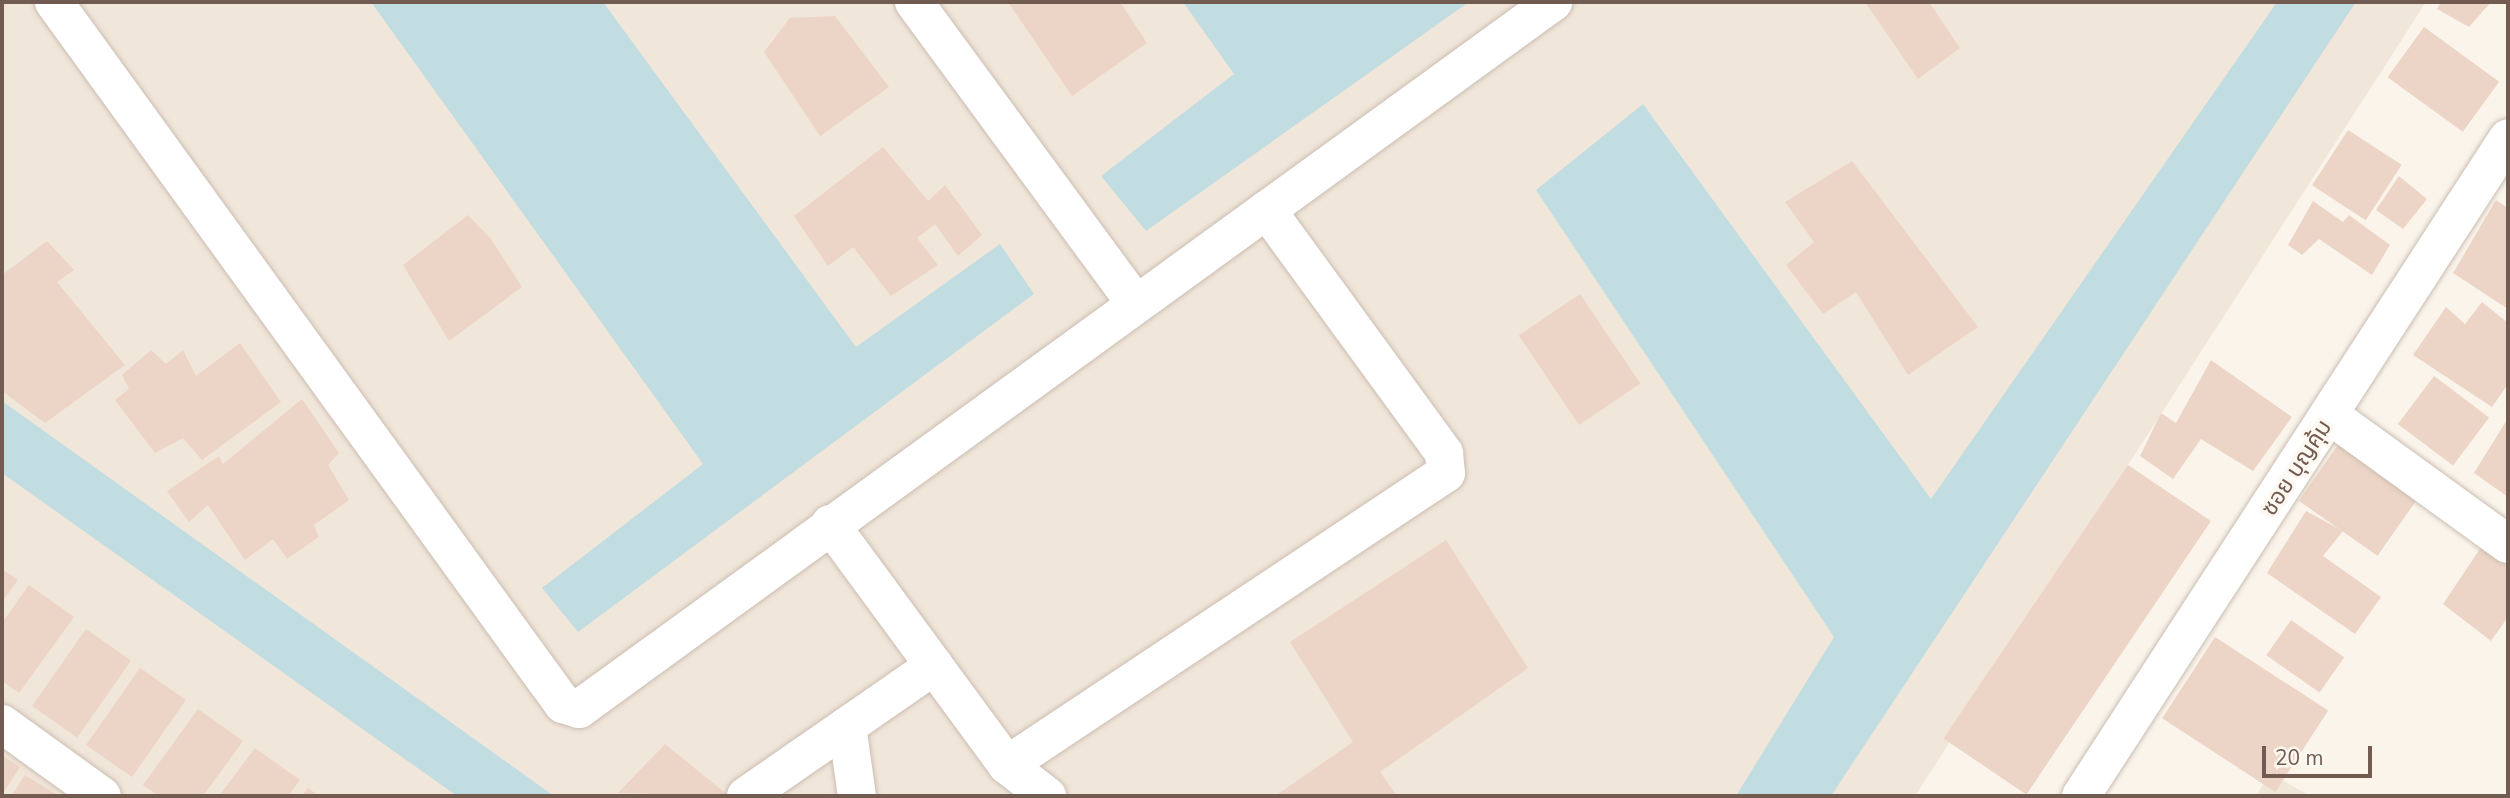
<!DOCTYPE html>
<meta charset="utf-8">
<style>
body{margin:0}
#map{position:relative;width:2510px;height:798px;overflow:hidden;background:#faf4eb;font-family:"Nunito Sans","Noto Sans Thai",sans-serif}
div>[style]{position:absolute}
.residential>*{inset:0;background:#f1e6da}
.water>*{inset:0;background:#c1dde2}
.building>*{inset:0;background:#ecd5c6;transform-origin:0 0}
.roads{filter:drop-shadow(0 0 2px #cbbdb2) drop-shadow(0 0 2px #cbbdb2)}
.minor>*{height:38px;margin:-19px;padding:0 19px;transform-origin:19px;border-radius:19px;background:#fff}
span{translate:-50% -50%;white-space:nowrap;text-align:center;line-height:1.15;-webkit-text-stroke:7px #fdf8f1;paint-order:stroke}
.street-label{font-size:23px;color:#725c51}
.frame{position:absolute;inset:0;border:4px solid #725c51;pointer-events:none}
.scale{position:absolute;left:2262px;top:746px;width:110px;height:32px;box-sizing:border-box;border:4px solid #725c51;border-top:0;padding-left:9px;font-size:21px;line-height:24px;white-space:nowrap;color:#725c51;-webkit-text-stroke:5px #fdf8f1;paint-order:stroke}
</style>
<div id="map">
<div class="residential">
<div style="clip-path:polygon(2px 2px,2426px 2px,1915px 796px,2px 796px)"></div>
<div style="clip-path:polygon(2270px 773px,2310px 796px,2256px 796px)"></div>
</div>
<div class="water">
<div style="clip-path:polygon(371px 2px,603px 2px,856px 347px,1000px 244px,1034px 294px,578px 632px,542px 588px,703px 464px)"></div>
<div style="clip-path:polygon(1183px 2px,1469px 2px,1146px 231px,1101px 176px,1234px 74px)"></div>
<div style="clip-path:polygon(2277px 2px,2356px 2px,1831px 796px,1736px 796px,1834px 637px,1536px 190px,1643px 104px,1931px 499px)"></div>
<div style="clip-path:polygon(2px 401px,554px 796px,457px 796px,2px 473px)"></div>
</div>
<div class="building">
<div style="clip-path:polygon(1008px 2px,1120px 2px,1147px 43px,1072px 96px)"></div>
<div style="clip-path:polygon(1865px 2px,1929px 2px,1960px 48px,1918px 79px)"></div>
<div style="clip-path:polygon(2441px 2px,2491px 2px,2469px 27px,2437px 9px)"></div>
<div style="clip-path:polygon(835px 16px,889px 87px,820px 136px,764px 52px,790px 18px)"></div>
<div style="left:2424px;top:27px;width:93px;height:62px;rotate:36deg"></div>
<div style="left:2348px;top:130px;width:64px;height:66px;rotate:33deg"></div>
<div style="clip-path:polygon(883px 147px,928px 201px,945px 185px,982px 235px,958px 256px,935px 224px,917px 238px,938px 265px,891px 296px,853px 247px,828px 266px,794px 216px)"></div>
<div style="clip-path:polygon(1852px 161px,1978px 327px,1908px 375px,1856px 292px,1823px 314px,1786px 265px,1814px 242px,1785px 202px)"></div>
<div style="clip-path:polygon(2399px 176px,2427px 199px,2403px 229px,2376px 210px)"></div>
<div style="clip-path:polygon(2496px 200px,2508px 208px,2508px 309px,2453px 273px)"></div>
<div style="clip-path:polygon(2313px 201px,2343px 222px,2349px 215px,2390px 245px,2372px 275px,2319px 239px,2302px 255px,2288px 245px)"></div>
<div style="clip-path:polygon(468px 215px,491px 239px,522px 287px,449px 341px,403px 265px)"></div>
<div style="clip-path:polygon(47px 241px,74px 270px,57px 282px,125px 365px,45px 423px,2px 391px,2px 275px)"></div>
<div style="left:1580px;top:294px;width:108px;height:74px;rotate:56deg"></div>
<div style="clip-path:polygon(2482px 302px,2508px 323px,2508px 384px,2492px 407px,2413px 355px,2446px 307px,2465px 324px)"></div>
<div style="clip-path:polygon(240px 343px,281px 402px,202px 460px,183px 438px,155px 453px,115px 400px,129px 389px,122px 375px,151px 350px,166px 364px,183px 350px,196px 376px)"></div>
<div style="clip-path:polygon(2211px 360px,2292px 417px,2253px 471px,2201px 439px,2173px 479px,2140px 456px,2161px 413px,2176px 423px)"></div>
<div style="left:2434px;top:376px;width:69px;height:60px;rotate:37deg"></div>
<div style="clip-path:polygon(302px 399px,339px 453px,328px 465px,349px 500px,314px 525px,319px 537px,287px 559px,273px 539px,245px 560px,208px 505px,189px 522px,167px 491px,219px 456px,223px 464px)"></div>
<div style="clip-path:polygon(2508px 418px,2508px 497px,2474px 473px)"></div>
<div style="left:2347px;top:432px;width:96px;height:84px;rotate:35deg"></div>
<div style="left:2128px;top:465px;width:100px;height:330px;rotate:34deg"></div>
<div style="clip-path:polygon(2306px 511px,2343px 531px,2323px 556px,2381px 597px,2355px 634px,2267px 573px)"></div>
<div style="clip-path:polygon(2488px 537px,2508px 554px,2508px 617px,2491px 641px,2443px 604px)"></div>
<div style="clip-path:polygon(1446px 540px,1528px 668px,1380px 772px,1397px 796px,1275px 796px,1353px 742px,1290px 642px)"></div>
<div style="clip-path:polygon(2px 569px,18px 580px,2px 602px)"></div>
<div style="clip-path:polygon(29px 585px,74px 617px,19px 693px,2px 681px,2px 623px)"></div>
<div style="left:2291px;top:620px;width:65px;height:43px;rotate:35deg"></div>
<div style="left:86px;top:629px;width:55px;height:94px;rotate:35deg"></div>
<div style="left:2215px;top:637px;width:135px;height:97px;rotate:33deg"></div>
<div style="left:140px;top:668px;width:56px;height:94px;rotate:35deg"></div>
<div style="clip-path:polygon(198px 709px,243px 741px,203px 796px,159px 796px,143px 785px)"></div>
<div style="clip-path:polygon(665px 744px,729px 796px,618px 793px)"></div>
<div style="clip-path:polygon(255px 748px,300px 780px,288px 796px,219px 796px)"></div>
<div style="clip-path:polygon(2px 755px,20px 767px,2px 795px)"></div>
<div style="clip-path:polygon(25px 775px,59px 796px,11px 796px)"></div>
<div style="clip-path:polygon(308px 788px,319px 796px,302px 796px)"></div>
</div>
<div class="roads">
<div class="minor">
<div style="left:54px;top:2px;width:867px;rotate:54.06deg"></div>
<div style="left:563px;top:704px;width:17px;rotate:17deg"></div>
<div style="left:579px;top:709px;width:1204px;rotate:-35.97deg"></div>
<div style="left:914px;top:2px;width:373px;rotate:53.7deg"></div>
<div style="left:2331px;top:416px;width:218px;rotate:35.9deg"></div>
<div style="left:830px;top:524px;width:299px;rotate:53.7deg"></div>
<div style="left:1007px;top:765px;width:527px;rotate:-33.63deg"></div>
<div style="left:1446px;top:473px;width:20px;rotate:-96deg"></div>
<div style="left:1444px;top:453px;width:301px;rotate:-126.1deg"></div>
<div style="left:2px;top:724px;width:123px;rotate:35.8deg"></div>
<div style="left:847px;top:726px;width:71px;rotate:81.9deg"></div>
<div style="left:1007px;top:765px;width:51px;rotate:37.8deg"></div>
<div style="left:746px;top:796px;width:229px;rotate:-34.7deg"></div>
<div style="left:2081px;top:796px;width:784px;rotate:-57.02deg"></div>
</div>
</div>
<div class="street-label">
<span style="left:2297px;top:468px;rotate:-57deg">ซอย บุญคุ้ม</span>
</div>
<div class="frame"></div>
<div class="scale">20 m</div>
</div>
